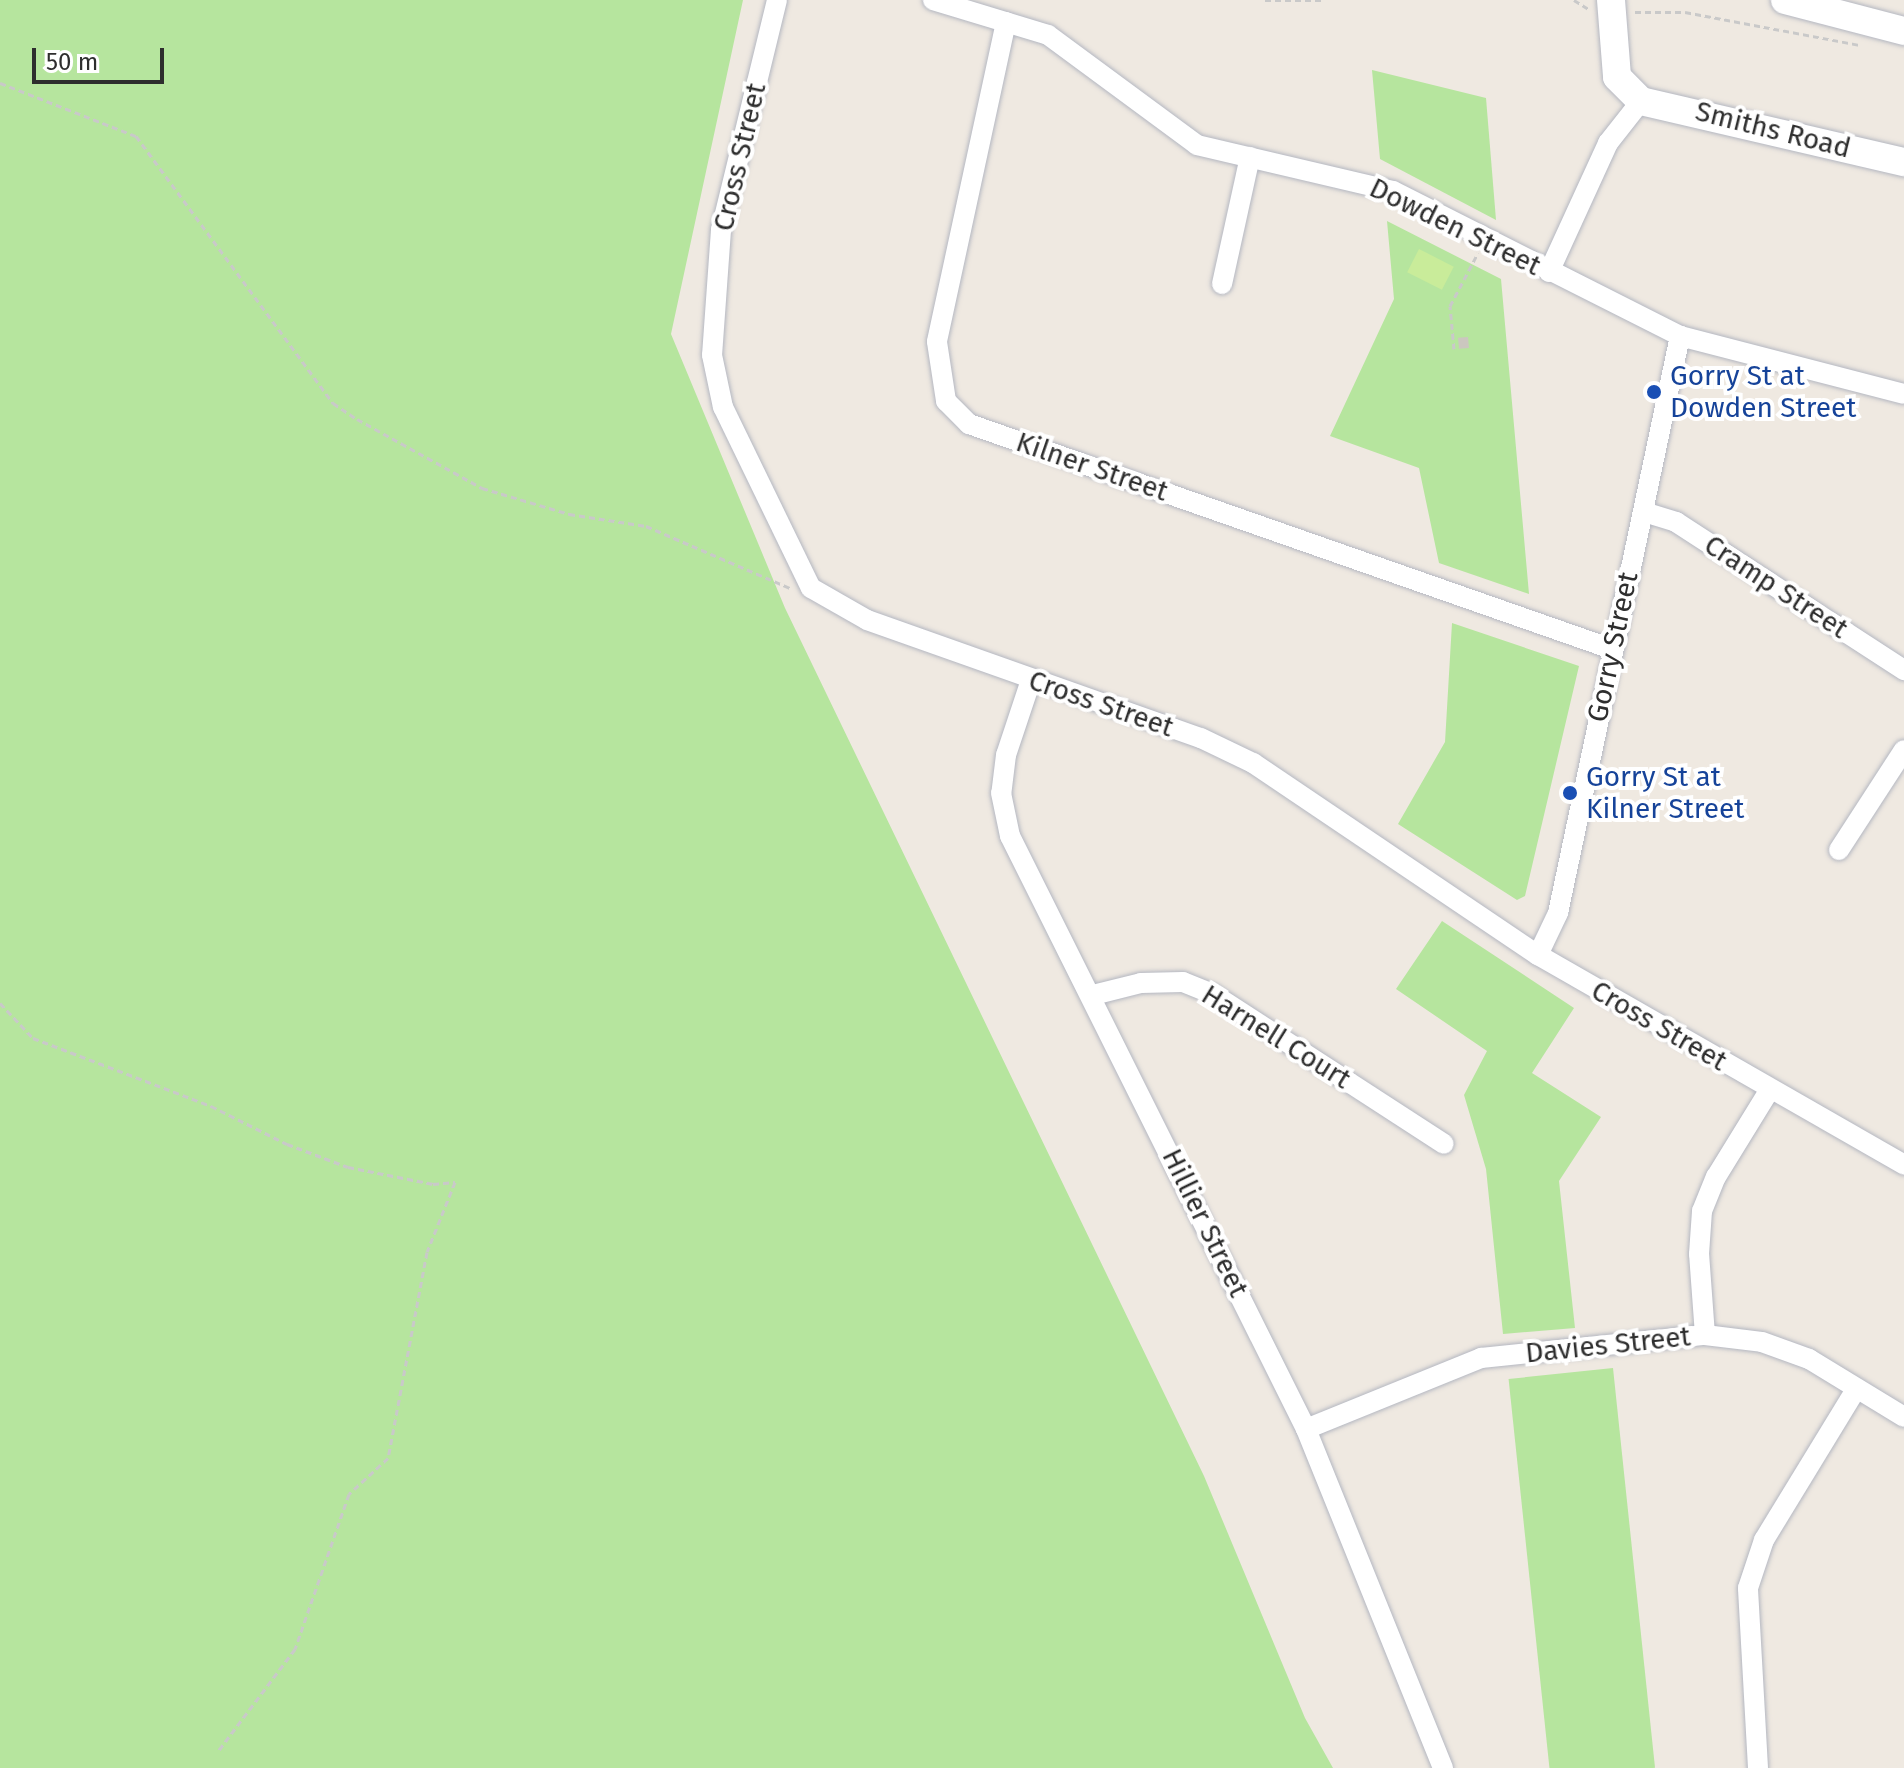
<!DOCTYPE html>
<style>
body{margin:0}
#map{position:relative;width:1904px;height:1768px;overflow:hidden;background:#efe9e1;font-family:"Fira Sans",sans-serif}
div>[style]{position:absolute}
.green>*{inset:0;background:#b6e59e;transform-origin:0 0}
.pitch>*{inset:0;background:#c9ec9a;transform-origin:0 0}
.building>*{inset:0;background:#cbc7bf;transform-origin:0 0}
.path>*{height:3px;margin-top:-1.5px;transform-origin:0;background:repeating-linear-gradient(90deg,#c9c9c9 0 6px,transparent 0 10px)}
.roads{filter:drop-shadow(0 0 2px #b4b7c1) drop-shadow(0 0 2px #b4b7c1)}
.street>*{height:20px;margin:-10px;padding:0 10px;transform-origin:10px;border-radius:10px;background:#fff}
.secondary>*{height:28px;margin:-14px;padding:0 14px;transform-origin:14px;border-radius:14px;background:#fff}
.dots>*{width:22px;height:22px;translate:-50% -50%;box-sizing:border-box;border:4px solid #fff;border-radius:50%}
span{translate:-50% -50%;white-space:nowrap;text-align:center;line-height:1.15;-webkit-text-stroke:8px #fff;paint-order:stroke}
.street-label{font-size:28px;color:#2e2e2e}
.transit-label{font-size:28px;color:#164399}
.left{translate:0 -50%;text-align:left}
.scale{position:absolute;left:32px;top:48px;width:132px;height:36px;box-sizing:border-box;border:4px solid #2e2e2e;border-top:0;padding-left:10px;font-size:24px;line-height:28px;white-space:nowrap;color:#2e2e2e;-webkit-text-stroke:6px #fff;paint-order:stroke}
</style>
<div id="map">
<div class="green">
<div style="clip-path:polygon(0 0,743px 0,671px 334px,785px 608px,1204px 1476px,1305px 1718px,1333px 1768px,0 1768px)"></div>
<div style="clip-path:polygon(1372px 70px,1486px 98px,1496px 220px,1380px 159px)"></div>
<div style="clip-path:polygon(1387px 221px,1501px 279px,1529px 594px,1439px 563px,1419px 468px,1330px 436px,1394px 299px)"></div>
<div style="clip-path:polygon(1452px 623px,1579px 666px,1525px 896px,1517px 900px,1398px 824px,1445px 742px)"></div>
<div style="clip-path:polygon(1442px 921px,1574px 1008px,1532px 1073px,1601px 1117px,1559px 1181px,1575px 1328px,1503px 1334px,1486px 1169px,1464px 1095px,1487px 1051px,1396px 989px)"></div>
<div style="left:1613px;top:1368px;width:402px;height:105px;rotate:84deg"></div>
</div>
<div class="pitch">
<div style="left:1419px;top:249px;width:39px;height:26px;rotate:27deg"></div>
</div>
<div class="building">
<div style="left:1468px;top:337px;width:11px;height:10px;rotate:85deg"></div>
</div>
<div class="path">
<div style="left:1265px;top:0;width:57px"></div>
<div style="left:1574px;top:0;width:19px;rotate:32deg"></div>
<div style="left:1635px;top:12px;width:50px"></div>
<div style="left:1685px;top:12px;width:177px;rotate:10.7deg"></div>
<div style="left:0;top:83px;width:146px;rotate:21.3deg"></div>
<div style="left:136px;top:136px;width:332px;rotate:53.6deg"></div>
<div style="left:333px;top:403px;width:29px;rotate:34deg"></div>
<div style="left:357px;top:419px;width:143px;rotate:28.9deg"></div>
<div style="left:482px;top:488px;width:91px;rotate:16.6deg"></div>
<div style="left:569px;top:514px;width:78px;rotate:8.9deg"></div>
<div style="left:646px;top:526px;width:157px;rotate:23.3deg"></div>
<div style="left:1454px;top:349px;width:43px;rotate:-95.3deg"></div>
<div style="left:1450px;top:306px;width:60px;rotate:-62.2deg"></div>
<div style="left:0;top:1003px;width:48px;rotate:46.7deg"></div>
<div style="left:33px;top:1038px;width:191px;rotate:20.9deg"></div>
<div style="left:211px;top:1106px;width:85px;rotate:26.6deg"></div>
<div style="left:287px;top:1144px;width:65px;rotate:20.7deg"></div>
<div style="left:348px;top:1167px;width:87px;rotate:11.3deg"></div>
<div style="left:433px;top:1184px;width:22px;rotate:-5deg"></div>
<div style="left:455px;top:1182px;width:75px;rotate:111.8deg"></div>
<div style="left:427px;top:1252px;width:210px;rotate:100.7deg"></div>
<div style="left:388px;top:1458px;width:53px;rotate:137.3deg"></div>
<div style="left:349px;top:1494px;width:164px;rotate:109.2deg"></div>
<div style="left:295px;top:1649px;width:128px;rotate:127deg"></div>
</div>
<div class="roads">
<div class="street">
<div style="left:777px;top:0;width:237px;rotate:103.7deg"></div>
<div style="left:721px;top:230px;width:125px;rotate:94.1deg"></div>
<div style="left:712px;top:355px;width:53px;rotate:78.1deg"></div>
<div style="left:723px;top:407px;width:201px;rotate:64.1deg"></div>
<div style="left:811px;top:588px;width:64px;rotate:29.7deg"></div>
<div style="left:867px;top:620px;width:354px;rotate:19.5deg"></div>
<div style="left:1201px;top:738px;width:58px;rotate:25.7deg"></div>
<div style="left:1253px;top:763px;width:344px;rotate:34deg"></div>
<div style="left:1538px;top:955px;width:422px;rotate:29.8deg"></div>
<div style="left:933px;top:0;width:120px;rotate:16.9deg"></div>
<div style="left:1048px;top:35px;width:185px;rotate:36.4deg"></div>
<div style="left:1197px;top:145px;width:201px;rotate:13.2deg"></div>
<div style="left:1393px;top:191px;width:322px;rotate:26.8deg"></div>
<div style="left:1680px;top:336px;width:231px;rotate:14.5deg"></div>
<div style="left:1006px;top:22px;width:327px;rotate:102.2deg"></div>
<div style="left:937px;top:342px;width:60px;rotate:81.3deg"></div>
<div style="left:946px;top:401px;width:33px;rotate:45deg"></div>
<div style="left:969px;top:424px;width:681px;rotate:19.29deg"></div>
<div style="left:1549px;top:272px;width:142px;rotate:-65.4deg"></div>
<div style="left:1608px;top:143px;width:53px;rotate:-51.8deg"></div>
<div style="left:1222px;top:284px;width:130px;rotate:-77.6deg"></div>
<div style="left:1644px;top:512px;width:34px;rotate:17deg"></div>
<div style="left:1676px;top:522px;width:272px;rotate:33deg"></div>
<div style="left:1031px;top:680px;width:79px;rotate:108.4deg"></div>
<div style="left:1006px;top:755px;width:38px;rotate:97deg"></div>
<div style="left:1001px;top:793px;width:44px;rotate:78.2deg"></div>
<div style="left:1010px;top:836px;width:663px;rotate:63.47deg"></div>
<div style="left:1306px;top:1429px;width:366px;rotate:68deg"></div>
<div style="left:1839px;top:850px;width:119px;rotate:-57deg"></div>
<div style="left:1538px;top:955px;width:47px;rotate:-64.5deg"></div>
<div style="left:1558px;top:913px;width:590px;rotate:-78.06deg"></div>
<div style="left:1093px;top:995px;width:49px;rotate:-14deg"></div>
<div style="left:1141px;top:983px;width:42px;rotate:-1.4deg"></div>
<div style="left:1183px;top:982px;width:32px;rotate:22deg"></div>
<div style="left:1213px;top:994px;width:275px;rotate:33deg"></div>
<div style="left:1705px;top:1335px;width:81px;rotate:-94.2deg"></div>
<div style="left:1699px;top:1254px;width:43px;rotate:-86deg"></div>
<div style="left:1702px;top:1211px;width:37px;rotate:-68deg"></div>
<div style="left:1716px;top:1177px;width:101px;rotate:-58.4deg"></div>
<div style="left:1306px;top:1429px;width:189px;rotate:-22.1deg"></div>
<div style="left:1481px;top:1358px;width:225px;rotate:-5.9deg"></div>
<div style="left:1705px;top:1335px;width:57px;rotate:7deg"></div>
<div style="left:1762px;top:1342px;width:50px;rotate:19.9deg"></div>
<div style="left:1809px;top:1359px;width:111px;rotate:31.4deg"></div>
<div style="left:1758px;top:1768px;width:180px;rotate:-93.2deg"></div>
<div style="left:1748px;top:1588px;width:51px;rotate:-71.6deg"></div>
<div style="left:1764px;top:1540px;width:177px;rotate:-58.6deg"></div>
</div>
<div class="secondary">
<div style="left:1611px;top:0;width:77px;rotate:85.5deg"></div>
<div style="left:1617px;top:77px;width:34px;rotate:45deg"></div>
<div style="left:1641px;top:101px;width:270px;rotate:13.1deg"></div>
<div style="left:1785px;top:0;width:123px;rotate:14.6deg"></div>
</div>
</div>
<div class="dots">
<div style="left:1654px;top:392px;background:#1a4fb4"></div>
<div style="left:1570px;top:793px;background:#1a4fb4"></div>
</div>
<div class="street-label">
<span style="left:1773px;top:130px;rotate:14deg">Smiths Road</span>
<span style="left:740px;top:157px;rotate:-77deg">Cross Street</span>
<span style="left:1455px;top:227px;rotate:26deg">Dowden Street</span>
<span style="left:1092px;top:467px;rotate:19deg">Kilner Street</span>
<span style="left:1776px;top:587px;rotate:33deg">Cramp Street</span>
<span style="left:1613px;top:647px;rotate:-78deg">Gorry Street</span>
<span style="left:1101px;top:704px;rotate:19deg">Cross Street</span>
<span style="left:1659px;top:1026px;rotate:30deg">Cross Street</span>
<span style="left:1276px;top:1037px;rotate:32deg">Harnell Court</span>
<span style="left:1205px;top:1223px;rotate:64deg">Hillier Street</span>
<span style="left:1608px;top:1345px;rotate:-6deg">Davies Street</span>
</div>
<div class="transit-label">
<span class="left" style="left:1670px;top:392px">Gorry St at<br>Dowden Street</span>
<span class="left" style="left:1586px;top:793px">Gorry St at<br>Kilner Street</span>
</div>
<div class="scale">50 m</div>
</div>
